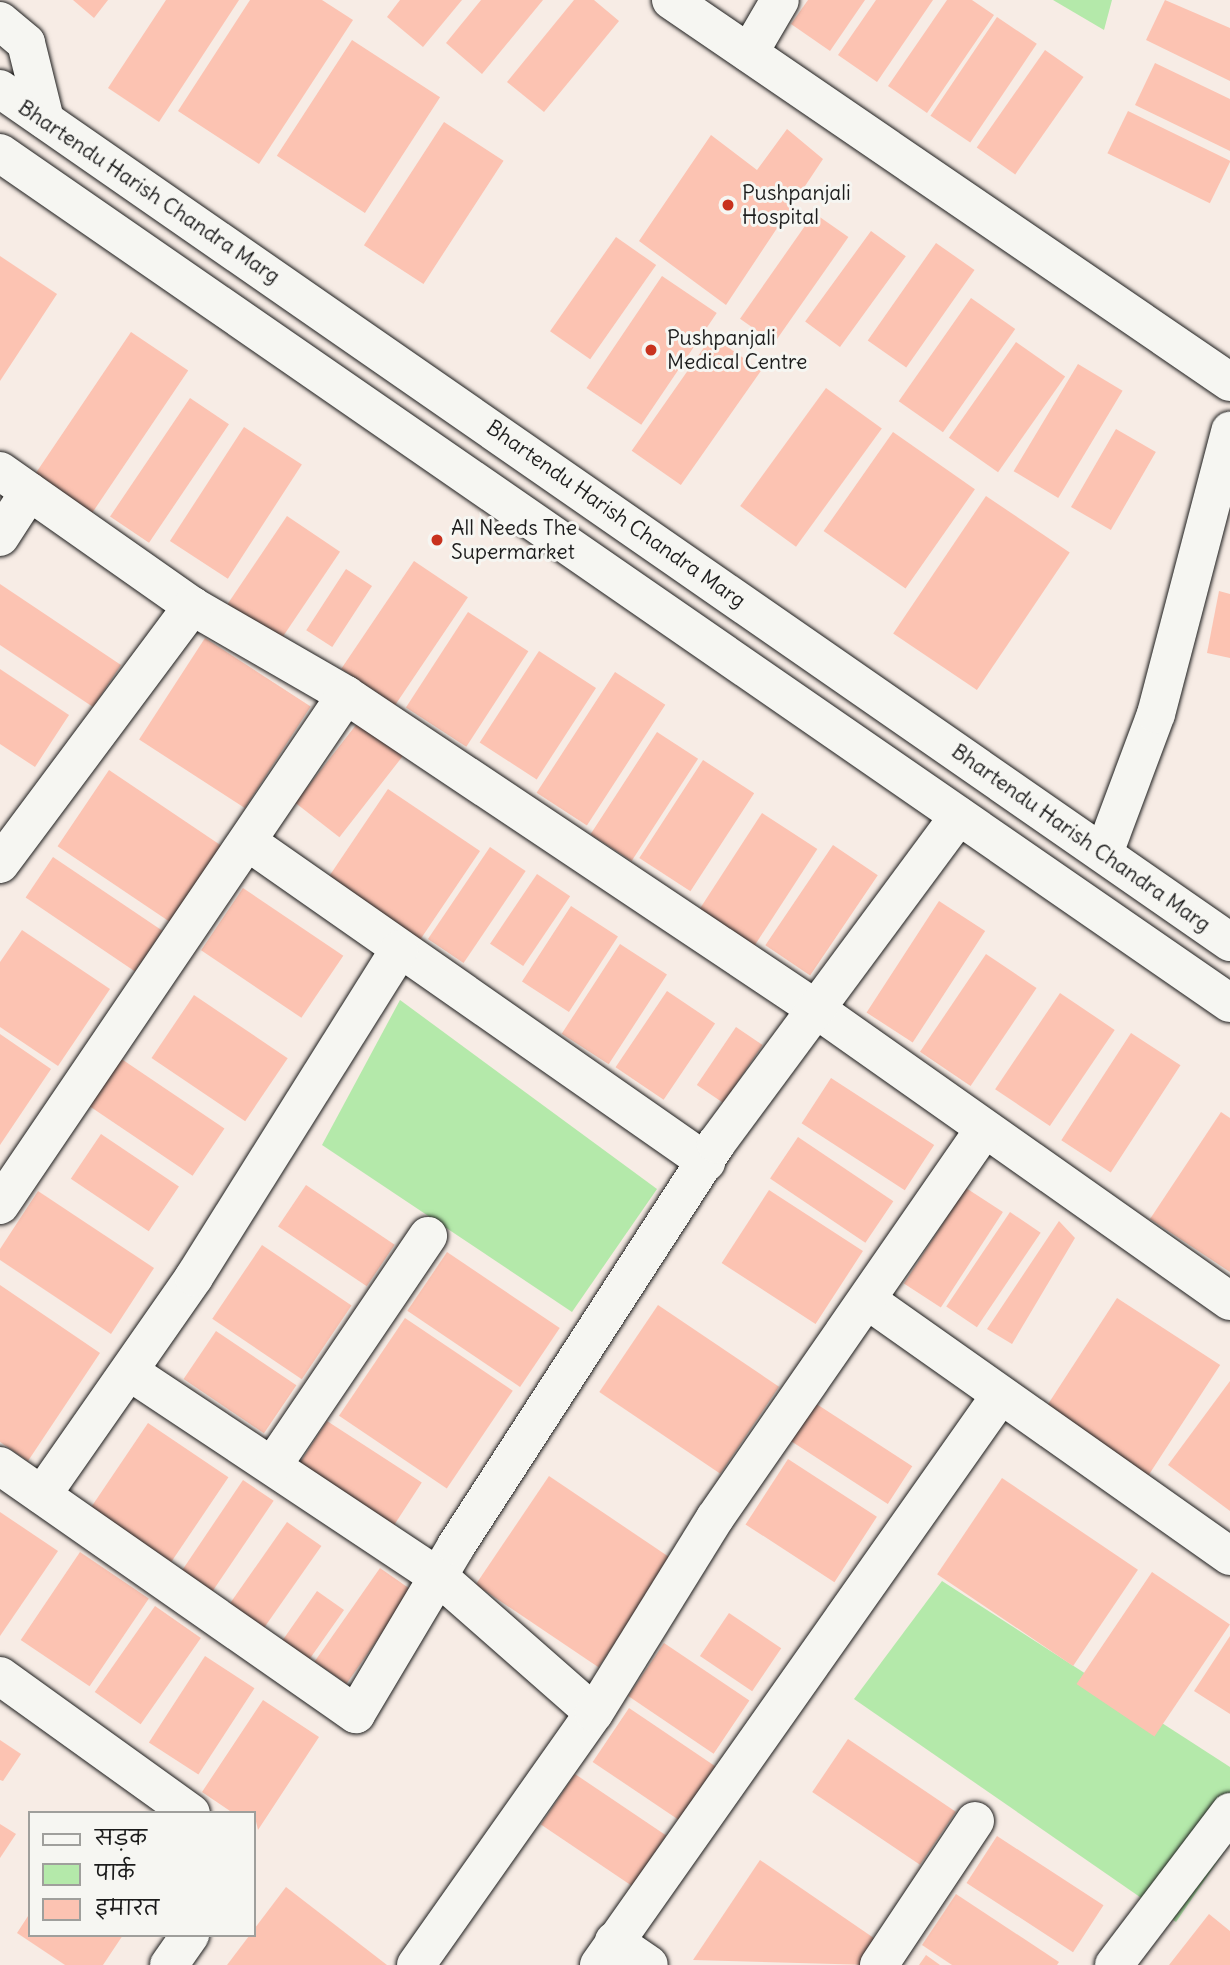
<!DOCTYPE html>
<meta charset="utf-8">
<style>
body{margin:0}
#map{position:relative;width:1230px;height:1965px;overflow:hidden;background:#f7ece5;font-family:Delius,"Playpen Sans Deva",sans-serif}
div>[style]{position:absolute}
.green>*{inset:0;background:#b4e9aa}
.building>*{inset:0;background:#fcc3b2;transform-origin:0 0}
.roads{filter:drop-shadow(0 0 2px #1c1c1c) drop-shadow(0 0 2px #1c1c1c)}
.minor>*{height:38px;margin:-19px;padding:0 19px;transform-origin:19px;border-radius:19px;background:#f6f6f2}
.major>*{height:38px;margin:-19px;padding:0 19px;transform-origin:19px;border-radius:19px;background:#f6f6f2}
.dots>*{width:19px;height:19px;translate:-50% -50%;box-sizing:border-box;border:4px solid #f6f6f2;border-radius:50%}
span{translate:-50% -50%;white-space:nowrap;text-align:center;line-height:1.15;-webkit-text-stroke:6px #f6f6f2;paint-order:stroke}
.street-label{font-size:21px;color:#1c1c1c}
.poi-label{font-size:21px;color:#1c1c1c}
.left{translate:0 -50%;text-align:left}
.legend{position:absolute;left:28px;top:1811px;width:228px;height:126px;box-sizing:border-box;background:#f6f6f2;border:2px solid #9f9f9c;margin:0;padding:9px 12px;list-style:none;font-size:21px;color:#1c1c1c}
.legend li{display:flex;align-items:center;gap:14px;height:35px}
.legend b{width:35px;border:2px solid #9f9f9c}
</style>
<div id="map">
<div class="green">
<div style="clip-path:polygon(1053px 0,1112px 0,1104px 30px)"></div>
<div style="clip-path:polygon(400px 1000px,657px 1189px,572px 1312px,322px 1145px)"></div>
<div style="clip-path:polygon(942px 1581px,1230px 1767px,1230px 1843px,1176px 1922px,854px 1699px)"></div>
</div>
<div class="building">
<div style="clip-path:polygon(73px 0,108px 0,94px 18px)"></div>
<div style="clip-path:polygon(166px 0,239px 0,159px 122px,108px 88px)"></div>
<div style="clip-path:polygon(250px 0,322px 0,353px 20px,259px 164px,178px 111px)"></div>
<div style="clip-path:polygon(400px 0,462px 0,423px 47px,387px 17px)"></div>
<div style="clip-path:polygon(481px 0,543px 0,482px 74px,446px 43px)"></div>
<div style="clip-path:polygon(574px 0,594px 0,619px 21px,544px 112px,507px 82px)"></div>
<div style="clip-path:polygon(808px 0,865px 0,830px 51px,791px 24px)"></div>
<div style="clip-path:polygon(876px 0,933px 0,877px 82px,838px 55px)"></div>
<div style="clip-path:polygon(947px 0,972px 0,994px 15px,927px 113px,888px 86px)"></div>
<div style="clip-path:polygon(1165px 0,1230px 28px,1230px 81px,1146px 40px)"></div>
<div style="left:997px;top:17px;width:48px;height:119px;rotate:34deg"></div>
<div style="left:352px;top:40px;width:105px;height:138px;rotate:33deg"></div>
<div style="left:1045px;top:50px;width:47px;height:119px;rotate:35deg"></div>
<div style="clip-path:polygon(1155px 63px,1230px 99px,1230px 151px,1135px 105px)"></div>
<div style="left:1128px;top:111px;width:114px;height:47px;rotate:26deg"></div>
<div style="left:444px;top:122px;width:71px;height:147px;rotate:33deg"></div>
<div style="clip-path:polygon(787px 129px,823px 159px,726px 305px,639px 241px,711px 135px,757px 170px)"></div>
<div style="left:814px;top:213px;width:42px;height:129px;rotate:35deg"></div>
<div style="left:871px;top:231px;width:43px;height:112px;rotate:36deg"></div>
<div style="left:616px;top:237px;width:49px;height:115px;rotate:35deg"></div>
<div style="left:936px;top:243px;width:47px;height:119px;rotate:35deg"></div>
<div style="clip-path:polygon(0 256px,57px 294px,0 381px)"></div>
<div style="left:662px;top:276px;width:66px;height:135px;rotate:34deg"></div>
<div style="left:971px;top:298px;width:54px;height:126px;rotate:35deg"></div>
<div style="left:131px;top:332px;width:69px;height:174px;rotate:34deg"></div>
<div style="left:712px;top:336px;width:60px;height:140px;rotate:35deg"></div>
<div style="left:1016px;top:342px;width:60px;height:117px;rotate:35deg"></div>
<div style="left:1078px;top:364px;width:52px;height:125px;rotate:31deg"></div>
<div style="left:826px;top:388px;width:69px;height:146px;rotate:36deg"></div>
<div style="left:190px;top:398px;width:47px;height:143px;rotate:34deg"></div>
<div style="left:244px;top:427px;width:69px;height:136px;rotate:33deg"></div>
<div style="left:1116px;top:429px;width:46px;height:90px;rotate:30deg"></div>
<div style="left:893px;top:432px;width:100px;height:121px;rotate:35deg"></div>
<div style="left:986px;top:496px;width:101px;height:166px;rotate:34deg"></div>
<div style="left:287px;top:516px;width:64px;height:112px;rotate:34deg"></div>
<div style="left:414px;top:561px;width:65px;height:130px;rotate:34deg"></div>
<div style="left:346px;top:569px;width:31px;height:73px;rotate:33deg"></div>
<div style="clip-path:polygon(0 584px,121px 665px,93px 707px,0 645px)"></div>
<div style="clip-path:polygon(1219px 591px,1230px 594px,1230px 658px,1207px 653px)"></div>
<div style="left:468px;top:612px;width:72px;height:114px;rotate:33deg"></div>
<div style="left:205px;top:638px;width:126px;height:121px;rotate:33deg"></div>
<div style="left:539px;top:651px;width:68px;height:109px;rotate:33deg"></div>
<div style="clip-path:polygon(0 669px,69px 715px,35px 767px,0 744px)"></div>
<div style="left:615px;top:672px;width:60px;height:144px;rotate:33deg"></div>
<div style="left:363px;top:716px;width:56px;height:110px;rotate:38deg"></div>
<div style="left:657px;top:732px;width:49px;height:122px;rotate:33deg"></div>
<div style="left:703px;top:760px;width:61px;height:117px;rotate:33deg"></div>
<div style="left:109px;top:770px;width:141px;height:92px;rotate:34deg"></div>
<div style="left:388px;top:789px;width:111px;height:114px;rotate:34deg"></div>
<div style="left:762px;top:813px;width:66px;height:127px;rotate:33deg"></div>
<div style="left:833px;top:845px;width:54px;height:121px;rotate:34deg"></div>
<div style="left:490px;top:847px;width:43px;height:111px;rotate:34deg"></div>
<div style="left:53px;top:857px;width:132px;height:49px;rotate:34deg"></div>
<div style="left:537px;top:874px;width:40px;height:84px;rotate:34deg"></div>
<div style="left:243px;top:888px;width:121px;height:75px;rotate:34deg"></div>
<div style="left:939px;top:901px;width:55px;height:133px;rotate:33deg"></div>
<div style="left:571px;top:906px;width:56px;height:90px;rotate:33deg"></div>
<div style="clip-path:polygon(22px 930px,110px 989px,58px 1066px,0 1027px,0 962px)"></div>
<div style="left:620px;top:944px;width:56px;height:107px;rotate:33deg"></div>
<div style="left:986px;top:954px;width:61px;height:118px;rotate:34deg"></div>
<div style="left:667px;top:991px;width:58px;height:92px;rotate:34deg"></div>
<div style="left:1060px;top:993px;width:66px;height:116px;rotate:34deg"></div>
<div style="left:194px;top:995px;width:113px;height:76px;rotate:34deg"></div>
<div style="left:736px;top:1027px;width:32px;height:70px;rotate:34deg"></div>
<div style="left:1131px;top:1033px;width:59px;height:128px;rotate:33deg"></div>
<div style="clip-path:polygon(0 1034px,51px 1069px,0 1145px)"></div>
<div style="left:120px;top:1058px;width:126px;height:57px;rotate:34deg"></div>
<div style="left:831px;top:1078px;width:123px;height:54px;rotate:33deg"></div>
<div style="clip-path:polygon(1221px 1112px,1230px 1118px,1230px 1272px,1150px 1219px)"></div>
<div style="left:101px;top:1134px;width:94px;height:54px;rotate:34deg"></div>
<div style="left:798px;top:1137px;width:115px;height:50px;rotate:34deg"></div>
<div style="left:306px;top:1185px;width:107px;height:50px;rotate:34deg"></div>
<div style="left:966px;top:1188px;width:44px;height:114px;rotate:33deg"></div>
<div style="left:769px;top:1190px;width:112px;height:87px;rotate:33deg"></div>
<div style="clip-path:polygon(38px 1191px,154px 1268px,111px 1334px,0 1260px,0 1249px)"></div>
<div style="left:1010px;top:1212px;width:37px;height:114px;rotate:34deg"></div>
<div style="clip-path:polygon(1059px 1221px,1075px 1238px,1012px 1344px,987px 1329px)"></div>
<div style="left:262px;top:1245px;width:108px;height:89px;rotate:34deg"></div>
<div style="left:447px;top:1252px;width:136px;height:71px;rotate:34deg"></div>
<div style="clip-path:polygon(0 1285px,100px 1353px,28px 1461px,0 1442px)"></div>
<div style="left:1117px;top:1298px;width:123px;height:133px;rotate:33deg"></div>
<div style="left:658px;top:1305px;width:146px;height:105px;rotate:34deg"></div>
<div style="left:405px;top:1318px;width:130px;height:118px;rotate:34deg"></div>
<div style="left:216px;top:1331px;width:97px;height:58px;rotate:34deg"></div>
<div style="clip-path:polygon(1230px 1381px,1230px 1511px,1168px 1465px)"></div>
<div style="left:815px;top:1403px;width:116px;height:45px;rotate:33deg"></div>
<div style="left:327px;top:1421px;width:113px;height:51px;rotate:33deg"></div>
<div style="left:148px;top:1423px;width:97px;height:102px;rotate:34deg"></div>
<div style="left:788px;top:1459px;width:106px;height:78px;rotate:33deg"></div>
<div style="left:549px;top:1476px;width:148px;height:131px;rotate:34deg"></div>
<div style="left:1002px;top:1478px;width:164px;height:116px;rotate:34deg"></div>
<div style="left:243px;top:1480px;width:37px;height:113px;rotate:34deg"></div>
<div style="clip-path:polygon(0 1512px,58px 1551px,0 1636px)"></div>
<div style="left:287px;top:1522px;width:42px;height:105px;rotate:35deg"></div>
<div style="left:80px;top:1552px;width:83px;height:106px;rotate:34deg"></div>
<div style="left:380px;top:1568px;width:39px;height:114px;rotate:35deg"></div>
<div style="left:1152px;top:1572px;width:94px;height:135px;rotate:34deg"></div>
<div style="left:317px;top:1591px;width:33px;height:67px;rotate:35deg"></div>
<div style="left:155px;top:1606px;width:56px;height:105px;rotate:35deg"></div>
<div style="left:729px;top:1613px;width:63px;height:52px;rotate:34deg"></div>
<div style="clip-path:polygon(1230px 1636px,1230px 1714px,1194px 1691px)"></div>
<div style="left:664px;top:1643px;width:103px;height:64px;rotate:34deg"></div>
<div style="left:205px;top:1656px;width:59px;height:103px;rotate:33deg"></div>
<div style="clip-path:polygon(263px 1700px,319px 1737px,258px 1830px,254px 1813px,233px 1813px,202px 1792px)"></div>
<div style="left:629px;top:1708px;width:104px;height:65px;rotate:34deg"></div>
<div style="left:848px;top:1739px;width:130px;height:64px;rotate:34deg"></div>
<div style="clip-path:polygon(0 1740px,21px 1754px,3px 1781px,0 1780px)"></div>
<div style="left:575px;top:1774px;width:110px;height:61px;rotate:34deg"></div>
<div style="clip-path:polygon(0 1824px,16px 1834px,0 1858px)"></div>
<div style="left:997px;top:1836px;width:127px;height:56px;rotate:33deg"></div>
<div style="clip-path:polygon(760px 1860px,884px 1945px,871px 1965px,693px 1960px)"></div>
<div style="clip-path:polygon(286px 1887px,387px 1965px,227px 1965px)"></div>
<div style="clip-path:polygon(956px 1894px,1059px 1962px,1057px 1965px,952px 1965px,922px 1945px)"></div>
<div style="clip-path:polygon(30px 1913px,30px 1935px,123px 1935px,103px 1965px,65px 1965px,17px 1933px)"></div>
<div style="clip-path:polygon(1209px 1914px,1230px 1931px,1230px 1965px,1169px 1965px)"></div>
<div style="clip-path:polygon(926px 1955px,940px 1965px,919px 1965px)"></div>
</div>
<div class="roads">
<div class="minor">
<div style="left:671px;top:0;width:677px;rotate:34.35deg"></div>
<div style="left:0;top:21px;width:34px;rotate:40deg"></div>
<div style="left:26px;top:43px;width:79px;rotate:76.1deg"></div>
<div style="left:749px;top:53px;width:61px;rotate:-59.7deg"></div>
<div style="left:0;top:471px;width:235px;rotate:35.1deg"></div>
<div style="left:192px;top:606px;width:178px;rotate:30deg"></div>
<div style="left:346px;top:695px;width:562px;rotate:33.75deg"></div>
<div style="left:813px;top:1007px;width:510px;rotate:35.19deg"></div>
<div style="left:0;top:537px;width:54px;rotate:-57.2deg"></div>
<div style="left:248px;top:842px;width:559px;rotate:34.94deg"></div>
<div style="left:1104px;top:853px;width:148px;rotate:-69.5deg"></div>
<div style="left:1156px;top:714px;width:293px;rotate:-75.3deg"></div>
<div style="left:0;top:864px;width:322px;rotate:-53.3deg"></div>
<div style="left:0;top:1205px;width:616px;rotate:-55.85deg"></div>
<div style="left:867px;top:1300px;width:444px;rotate:35.2deg"></div>
<div style="left:130px;top:1372px;width:371px;rotate:33.6deg"></div>
<div style="left:439px;top:1577px;width:206px;rotate:41.3deg"></div>
<div style="left:275px;top:1462px;width:273px;rotate:-55.9deg"></div>
<div style="left:0;top:1466px;width:434px;rotate:34.9deg"></div>
<div style="left:356px;top:1714px;width:196px;rotate:-59.2deg"></div>
<div style="left:456px;top:1546px;width:479px;rotate:-57.1deg"></div>
<div style="left:716px;top:1144px;width:408px;rotate:-53.5deg"></div>
<div style="left:42px;top:1495px;width:266px;rotate:-55.1deg"></div>
<div style="left:194px;top:1277px;width:386px;rotate:-57.9deg"></div>
<div style="left:0;top:1676px;width:235px;rotate:35.7deg"></div>
<div style="left:614px;top:1941px;width:42px;rotate:34.4deg"></div>
<div style="left:169px;top:1965px;width:37px;rotate:-55deg"></div>
<div style="left:416px;top:1965px;width:309px;rotate:-54.8deg"></div>
<div style="left:594px;top:1713px;width:229px;rotate:-58.2deg"></div>
<div style="left:715px;top:1518px;width:469px;rotate:-55.3deg"></div>
<div style="left:599px;top:1965px;width:696px;rotate:-54.83deg"></div>
<div style="left:879px;top:1965px;width:173px;rotate:-56.3deg"></div>
<div style="left:1114px;top:1965px;width:192px;rotate:-52.8deg"></div>
</div>
<div class="major">
<div style="left:0;top:89px;width:1497px;rotate:34.74deg"></div>
<div style="left:0;top:153px;width:1495px;rotate:34.65deg"></div>
</div>
</div>
<div class="dots">
<div style="left:728px;top:205px;background:#c8321e"></div>
<div style="left:651px;top:350px;background:#c8321e"></div>
<div style="left:437px;top:540px;background:#c8321e"></div>
</div>
<div class="street-label">
<span style="left:149px;top:192px;rotate:34deg">Bhartendu Harish Chandra Marg</span>
<span style="left:616px;top:514px;rotate:35deg">Bhartendu Harish Chandra Marg</span>
<span style="left:1081px;top:838px;rotate:35deg">Bhartendu Harish Chandra Marg</span>
</div>
<div class="poi-label">
<span class="left" style="left:742px;top:205px">Pushpanjali<br>Hospital</span>
<span class="left" style="left:667px;top:350px">Pushpanjali<br>Medical Centre</span>
<span class="left" style="left:451px;top:540px">All Needs The<br>Supermarket</span>
</div>
<ul class="legend">
<li><b style="height:9px;background:#f6f6f2"></b>सड़क</li>
<li><b style="height:19px;background:#b4e9aa"></b>पार्क</li>
<li><b style="height:19px;background:#fcc3b2"></b>इमारत</li>
</ul>
</div>
